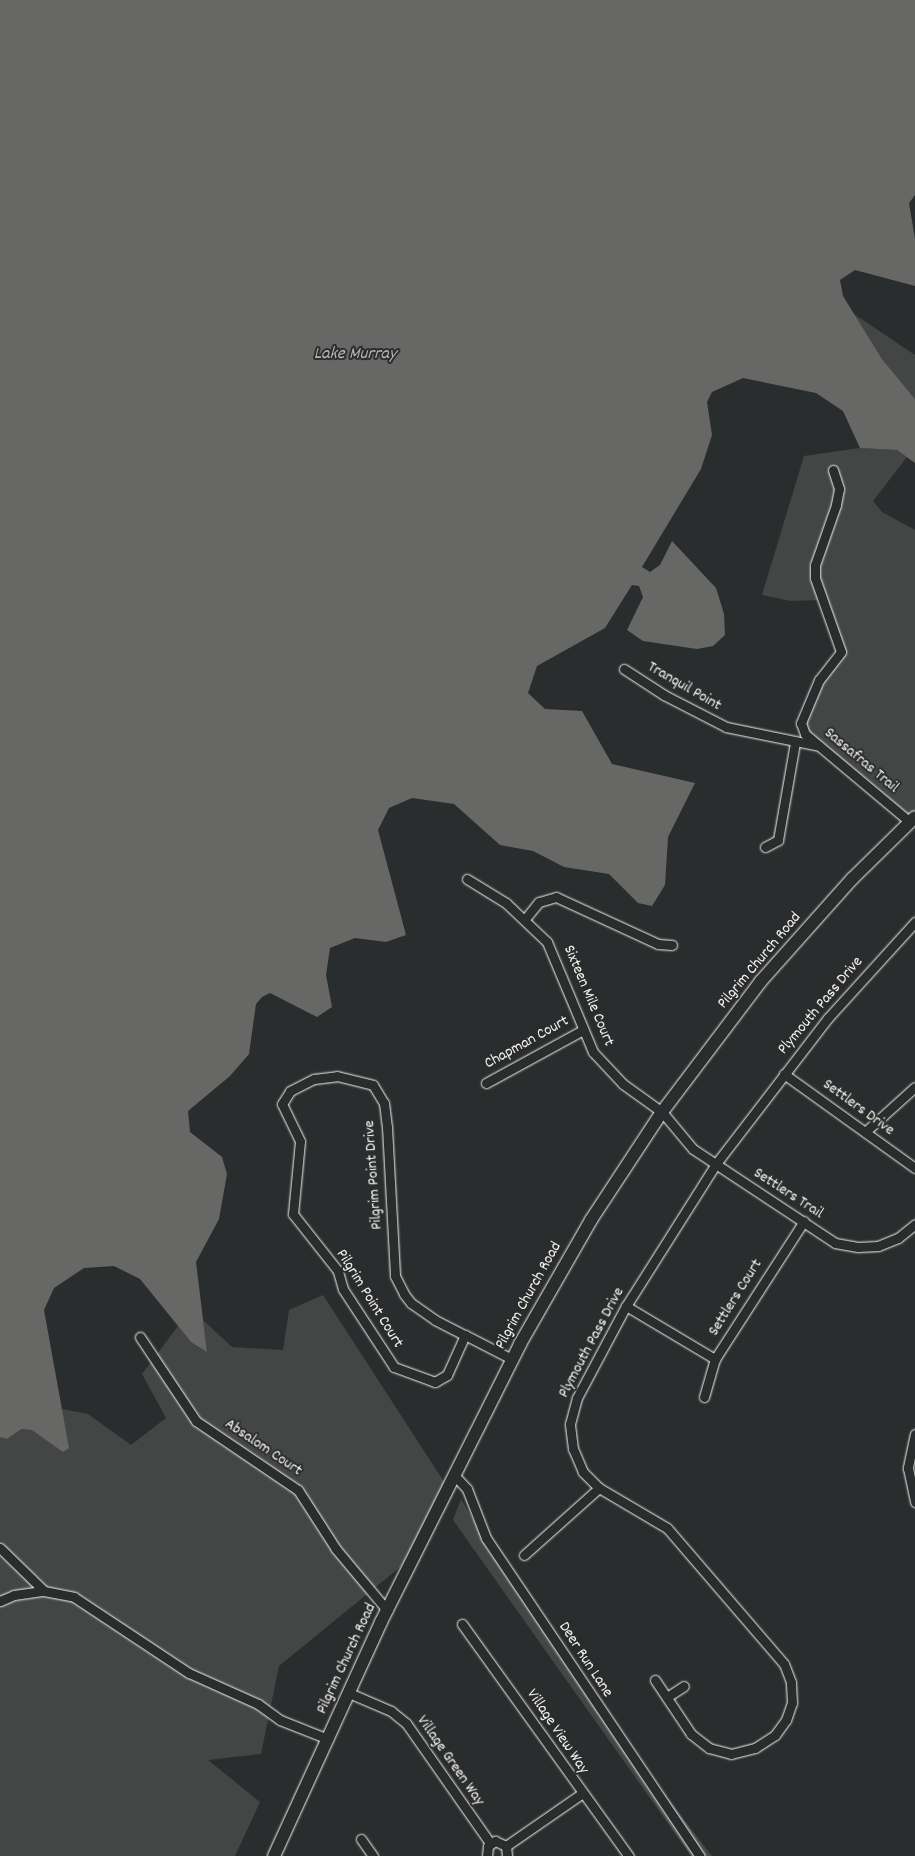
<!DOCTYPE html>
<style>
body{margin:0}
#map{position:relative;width:915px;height:1856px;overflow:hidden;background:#2a2d2e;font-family:Dekko,sans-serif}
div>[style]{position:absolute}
.green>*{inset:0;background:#444645}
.water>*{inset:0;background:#676866}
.roads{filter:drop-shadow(0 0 1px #f4f1e8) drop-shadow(0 0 1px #f4f1e8)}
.street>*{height:9px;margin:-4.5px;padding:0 4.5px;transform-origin:4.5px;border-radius:4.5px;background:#2a2d2e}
.secondary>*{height:12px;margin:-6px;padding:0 6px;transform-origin:6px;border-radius:6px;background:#2a2d2e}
span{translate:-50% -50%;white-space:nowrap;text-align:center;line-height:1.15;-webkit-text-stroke:4px #2a2d2e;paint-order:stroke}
.street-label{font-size:16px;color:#f4f1e8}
.water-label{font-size:18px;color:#b5b3ae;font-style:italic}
</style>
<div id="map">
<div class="green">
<div style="clip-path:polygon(854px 314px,915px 355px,915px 399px,882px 359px)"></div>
<div style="clip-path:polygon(860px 448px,897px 450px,907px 457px,873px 501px,882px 512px,915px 530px,915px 817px,910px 822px,805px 734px,801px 723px,814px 690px,841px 652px,822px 600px,791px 601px,762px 595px,804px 456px)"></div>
<div style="clip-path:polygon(323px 1295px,448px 1488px,415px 1555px,279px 1666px,261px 1754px,208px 1760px,260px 1802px,235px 1856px,0 1856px,0 1437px,7px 1439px,23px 1429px,33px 1430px,63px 1451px,62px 1409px,88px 1414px,131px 1445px,166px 1418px,142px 1374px,178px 1326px,191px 1342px,207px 1351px,203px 1320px,232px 1347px,283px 1350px,289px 1310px)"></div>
<div style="clip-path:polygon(461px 1499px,502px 1568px,633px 1753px,712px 1856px,691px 1856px,453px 1520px)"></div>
</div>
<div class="water">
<div style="clip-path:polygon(0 0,915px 0,915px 195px,909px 203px,915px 239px,915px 286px,855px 270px,840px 280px,843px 296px,882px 359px,915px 399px,915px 463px,897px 450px,860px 448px,843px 411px,816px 393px,743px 378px,712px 392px,707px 402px,712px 435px,701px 469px,642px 567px,650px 572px,660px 565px,672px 541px,716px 588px,724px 614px,725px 635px,713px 646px,697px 649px,643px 641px,627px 630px,643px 597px,639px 586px,632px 585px,605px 628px,537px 666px,528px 693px,545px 709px,582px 711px,612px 764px,695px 783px,668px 837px,665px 885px,652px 906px,638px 903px,609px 874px,564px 867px,533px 851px,500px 845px,454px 804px,412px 798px,389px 808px,378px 830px,406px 935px,386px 942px,355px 938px,330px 948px,326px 975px,332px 1007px,317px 1017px,270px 993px,262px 997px,256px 1004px,249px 1054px,230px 1076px,188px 1111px,190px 1132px,222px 1157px,227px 1174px,219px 1219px,196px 1262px,207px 1352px,191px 1342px,140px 1279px,114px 1266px,84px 1268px,54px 1288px,44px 1310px,69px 1448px,63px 1452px,32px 1430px,22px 1429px,7px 1439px,0 1437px)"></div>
</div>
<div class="roads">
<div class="street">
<div style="left:833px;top:470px;width:20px;rotate:72deg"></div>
<div style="left:839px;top:489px;width:16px;rotate:101deg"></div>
<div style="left:836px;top:505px;width:64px;rotate:109.3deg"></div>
<div style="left:815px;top:565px;width:13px;rotate:90deg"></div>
<div style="left:815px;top:578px;width:78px;rotate:70.6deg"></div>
<div style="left:841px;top:652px;width:36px;rotate:128deg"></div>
<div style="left:819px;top:680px;width:47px;rotate:112.7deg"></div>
<div style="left:801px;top:723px;width:12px;rotate:70deg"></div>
<div style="left:805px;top:734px;width:137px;rotate:40deg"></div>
<div style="left:624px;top:669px;width:48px;rotate:33deg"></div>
<div style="left:664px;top:695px;width:70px;rotate:27.3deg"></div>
<div style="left:726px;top:727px;width:95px;rotate:11.5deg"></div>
<div style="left:765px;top:847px;width:15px;rotate:-28deg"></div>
<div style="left:778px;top:840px;width:98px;rotate:-80.1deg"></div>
<div style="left:467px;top:879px;width:46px;rotate:31.6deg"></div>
<div style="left:506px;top:903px;width:57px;rotate:43.6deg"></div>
<div style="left:547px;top:942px;width:119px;rotate:67.3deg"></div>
<div style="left:593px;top:1052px;width:44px;rotate:46.8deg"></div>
<div style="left:623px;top:1084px;width:48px;rotate:35.7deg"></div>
<div style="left:662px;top:1112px;width:48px;rotate:50deg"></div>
<div style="left:693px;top:1149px;width:170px;rotate:33.5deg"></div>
<div style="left:835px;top:1243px;width:23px;rotate:10deg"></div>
<div style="left:858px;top:1247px;width:20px;rotate:-3deg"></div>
<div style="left:878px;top:1246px;width:22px;rotate:-22deg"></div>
<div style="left:898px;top:1238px;width:22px;rotate:-39deg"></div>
<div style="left:525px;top:919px;width:22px;rotate:-51deg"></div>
<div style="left:539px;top:902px;width:18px;rotate:-16deg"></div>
<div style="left:556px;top:897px;width:112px;rotate:24.7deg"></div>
<div style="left:658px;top:944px;width:14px;rotate:4deg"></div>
<div style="left:784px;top:1074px;width:161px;rotate:35.7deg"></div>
<div style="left:486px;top:1083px;width:111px;rotate:-28.7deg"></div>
<div style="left:865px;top:1132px;width:67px;rotate:-42deg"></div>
<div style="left:626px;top:1306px;width:104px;rotate:30.8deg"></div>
<div style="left:465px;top:1335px;width:44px;rotate:114.2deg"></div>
<div style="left:447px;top:1375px;width:14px;rotate:150deg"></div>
<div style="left:435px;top:1382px;width:44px;rotate:-159.9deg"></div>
<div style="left:394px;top:1367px;width:93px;rotate:-123.2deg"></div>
<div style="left:343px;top:1289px;width:19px;rotate:-106deg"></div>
<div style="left:338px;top:1271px;width:73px;rotate:-128.3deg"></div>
<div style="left:293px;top:1214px;width:73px;rotate:-84.5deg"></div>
<div style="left:300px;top:1141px;width:41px;rotate:-115.9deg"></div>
<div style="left:282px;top:1104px;width:15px;rotate:-58deg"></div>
<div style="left:290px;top:1091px;width:27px;rotate:-27deg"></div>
<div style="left:314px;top:1079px;width:23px;rotate:-7deg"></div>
<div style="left:337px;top:1076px;width:37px;rotate:14deg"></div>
<div style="left:373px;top:1085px;width:21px;rotate:59deg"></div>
<div style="left:384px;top:1103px;width:24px;rotate:83deg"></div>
<div style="left:387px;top:1127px;width:149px;rotate:86.9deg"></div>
<div style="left:395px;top:1276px;width:20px;rotate:63deg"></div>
<div style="left:404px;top:1294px;width:11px;rotate:52deg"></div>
<div style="left:411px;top:1303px;width:29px;rotate:35deg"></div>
<div style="left:435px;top:1320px;width:34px;rotate:27deg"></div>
<div style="left:465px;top:1335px;width:53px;rotate:27.1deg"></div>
<div style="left:140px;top:1337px;width:101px;rotate:56.3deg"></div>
<div style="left:196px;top:1421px;width:123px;rotate:34.1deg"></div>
<div style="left:298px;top:1490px;width:70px;rotate:57.2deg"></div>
<div style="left:336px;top:1549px;width:80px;rotate:50.1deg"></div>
<div style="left:704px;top:1397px;width:40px;rotate:-74deg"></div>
<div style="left:715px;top:1359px;width:164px;rotate:-57.2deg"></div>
<div style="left:915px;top:1434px;width:35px;rotate:102deg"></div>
<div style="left:908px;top:1468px;width:35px;rotate:78deg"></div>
<div style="left:455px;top:1476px;width:18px;rotate:47deg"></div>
<div style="left:467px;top:1489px;width:53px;rotate:68.8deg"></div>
<div style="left:486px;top:1538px;width:383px;rotate:56.1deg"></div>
<div style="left:0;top:1548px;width:62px;rotate:44.3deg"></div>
<div style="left:524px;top:1555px;width:101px;rotate:-41.8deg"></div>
<div style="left:0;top:1601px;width:15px;rotate:-23deg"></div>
<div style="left:14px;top:1595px;width:30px;rotate:-8deg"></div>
<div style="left:44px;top:1591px;width:31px;rotate:11deg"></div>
<div style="left:74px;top:1597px;width:138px;rotate:33.5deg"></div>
<div style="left:189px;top:1673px;width:76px;rotate:24.2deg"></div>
<div style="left:258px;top:1704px;width:27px;rotate:36deg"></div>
<div style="left:280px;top:1720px;width:52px;rotate:21.6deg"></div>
<div style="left:462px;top:1624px;width:286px;rotate:54.3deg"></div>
<div style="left:655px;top:1680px;width:65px;rotate:56.3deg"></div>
<div style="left:691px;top:1734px;width:23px;rotate:38deg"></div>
<div style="left:709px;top:1748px;width:23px;rotate:15deg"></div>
<div style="left:731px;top:1754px;width:25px;rotate:-14deg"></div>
<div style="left:755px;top:1748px;width:24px;rotate:-33deg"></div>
<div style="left:775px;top:1735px;width:19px;rotate:-54deg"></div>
<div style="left:786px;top:1720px;width:18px;rotate:-71deg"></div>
<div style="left:792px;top:1703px;width:21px;rotate:-93deg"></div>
<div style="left:791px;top:1682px;width:19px;rotate:-111deg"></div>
<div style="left:784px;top:1664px;width:179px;rotate:-130.7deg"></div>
<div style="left:667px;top:1528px;width:79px;rotate:-149.5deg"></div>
<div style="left:599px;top:1488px;width:23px;rotate:-135deg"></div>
<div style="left:583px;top:1472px;width:25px;rotate:-113deg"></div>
<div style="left:573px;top:1449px;width:25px;rotate:-97deg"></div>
<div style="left:570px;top:1424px;width:27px;rotate:-75deg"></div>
<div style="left:577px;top:1398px;width:104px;rotate:-62deg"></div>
<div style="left:626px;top:1306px;width:167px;rotate:-57.7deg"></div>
<div style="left:715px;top:1165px;width:185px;rotate:-52.5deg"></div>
<div style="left:828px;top:1018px;width:130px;rotate:-47.8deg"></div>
<div style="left:349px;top:1693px;width:46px;rotate:23.2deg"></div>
<div style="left:391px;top:1711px;width:19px;rotate:39deg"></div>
<div style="left:406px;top:1723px;width:146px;rotate:55deg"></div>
<div style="left:667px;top:1697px;width:20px;rotate:-33deg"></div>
<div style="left:361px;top:1839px;width:21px;rotate:55deg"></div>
<div style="left:506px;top:1846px;width:91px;rotate:-34.7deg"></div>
<div style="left:487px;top:1856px;width:10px;rotate:-84deg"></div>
<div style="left:488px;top:1846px;width:9px;rotate:-36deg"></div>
<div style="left:495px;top:1841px;width:12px;rotate:24deg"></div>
<div style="left:506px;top:1846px;width:10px;rotate:84deg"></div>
</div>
<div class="secondary">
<div style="left:274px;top:1856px;width:257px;rotate:-65.4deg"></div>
<div style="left:381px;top:1622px;width:311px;rotate:-63.4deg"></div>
<div style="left:520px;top:1344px;width:143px;rotate:-60.2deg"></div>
<div style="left:591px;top:1220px;width:129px;rotate:-56.7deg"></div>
<div style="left:662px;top:1112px;width:164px;rotate:-52.9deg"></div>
<div style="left:761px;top:981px;width:137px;rotate:-48.3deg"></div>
<div style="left:852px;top:879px;width:88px;rotate:-44.5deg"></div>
</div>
</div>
<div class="street-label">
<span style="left:684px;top:687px;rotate:30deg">Tranquil Point</span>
<span style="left:861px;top:761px;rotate:40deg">Sassafras Trail</span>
<span style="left:760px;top:961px;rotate:-50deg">Pilgrim Church Road</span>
<span style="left:588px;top:996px;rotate:67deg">Sixteen Mile Court</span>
<span style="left:821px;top:1006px;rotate:-50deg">Plymouth Pass Drive</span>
<span style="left:527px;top:1043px;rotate:-29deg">Chapman Court</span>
<span style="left:858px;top:1108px;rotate:36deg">Settlers Drive</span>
<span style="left:374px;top:1175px;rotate:-94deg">Pilgrim Point Drive</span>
<span style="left:788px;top:1194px;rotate:33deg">Settlers Trail</span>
<span style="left:529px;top:1296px;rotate:-61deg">Pilgrim Church Road</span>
<span style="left:736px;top:1298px;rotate:-58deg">Settlers Court</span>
<span style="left:369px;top:1299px;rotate:58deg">Pilgrim Point Court</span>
<span style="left:592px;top:1343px;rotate:-62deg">Plymouth Pass Drive</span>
<span style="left:263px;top:1448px;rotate:34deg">Absalom Court</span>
<span style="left:347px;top:1659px;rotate:-65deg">Pilgrim Church Road</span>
<span style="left:585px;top:1660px;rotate:57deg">Deer Run Lane</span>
<span style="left:557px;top:1732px;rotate:56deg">Village View Way</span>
<span style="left:450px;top:1761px;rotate:55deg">Village Green Way</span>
</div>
<div class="water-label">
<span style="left:355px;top:355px">Lake Murray</span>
</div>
</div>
